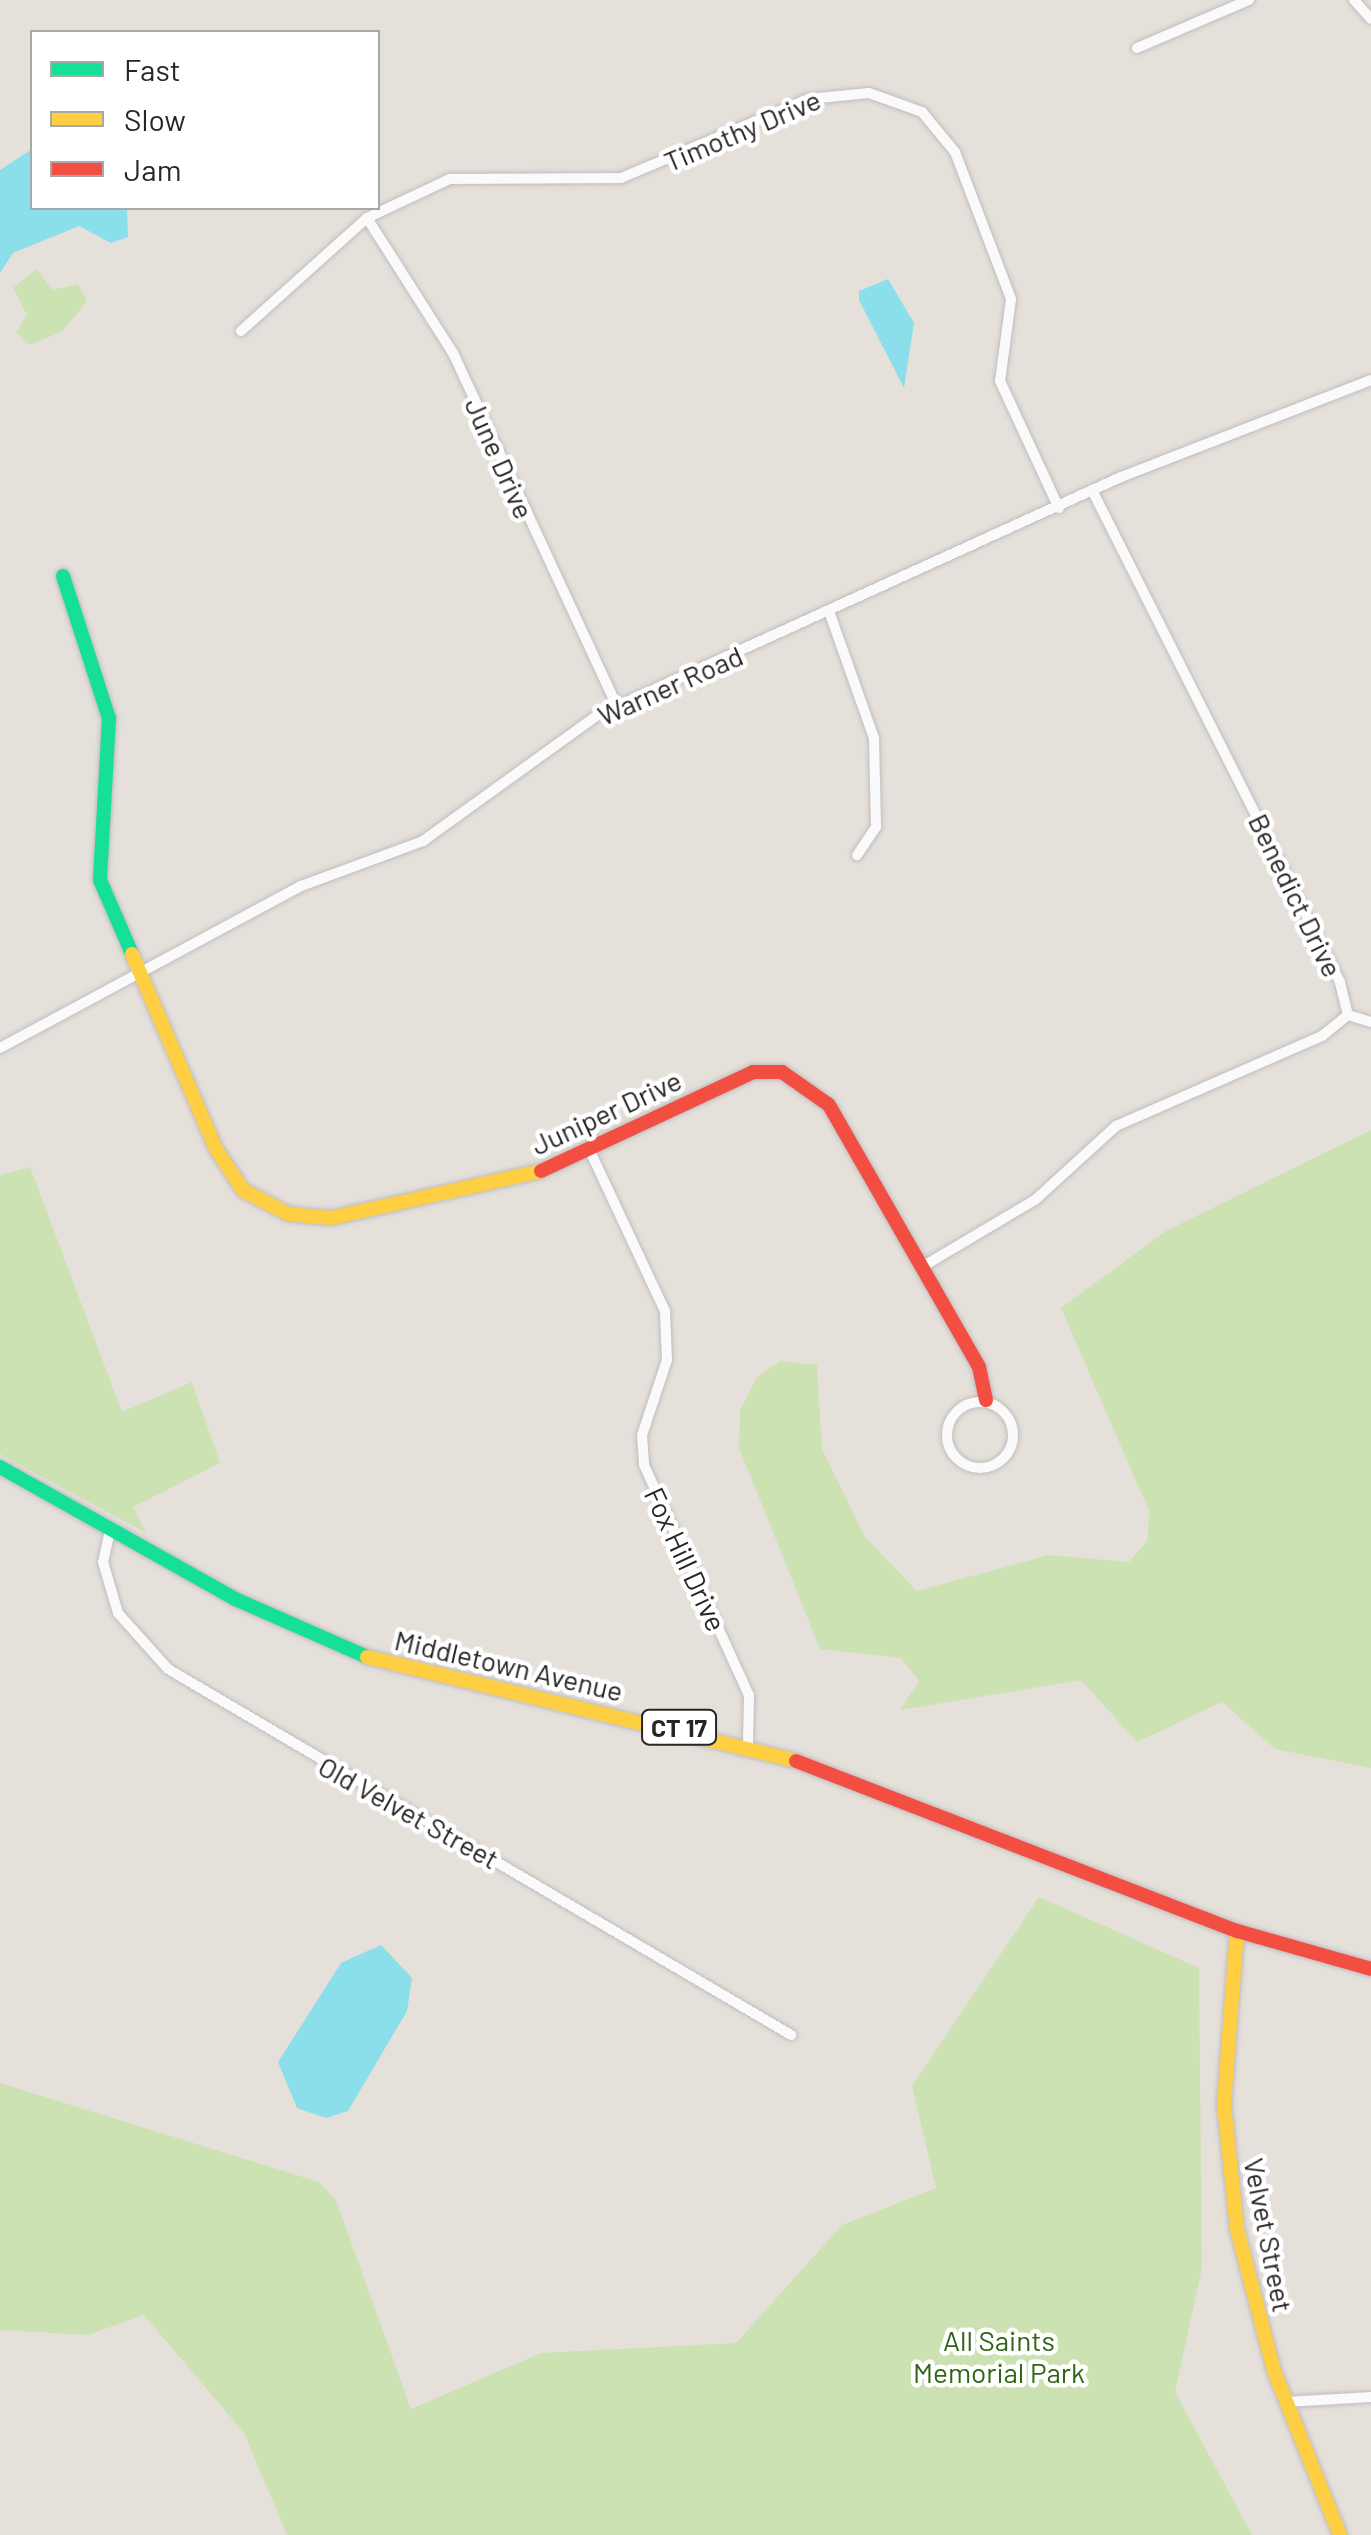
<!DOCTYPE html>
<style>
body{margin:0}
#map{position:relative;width:1371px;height:2535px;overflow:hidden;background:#e6e0db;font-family:Barlow,sans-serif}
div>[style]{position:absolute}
.green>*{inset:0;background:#cce2b2}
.water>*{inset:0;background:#8adfeb}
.roads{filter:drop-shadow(0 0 2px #bfbdbd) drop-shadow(0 0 2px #bfbdbd)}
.street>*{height:10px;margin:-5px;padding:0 5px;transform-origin:5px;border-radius:5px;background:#fbfafa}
.street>.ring{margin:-5px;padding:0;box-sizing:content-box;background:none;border:10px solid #fbfafa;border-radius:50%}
.fast>*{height:14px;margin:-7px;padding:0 7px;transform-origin:7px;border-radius:7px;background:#16e098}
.slow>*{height:14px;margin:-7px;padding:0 7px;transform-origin:7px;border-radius:7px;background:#ffcf43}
.jam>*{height:14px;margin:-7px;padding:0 7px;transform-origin:7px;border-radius:7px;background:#f24e42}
span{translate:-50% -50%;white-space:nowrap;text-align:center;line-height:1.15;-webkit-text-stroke:9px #fff;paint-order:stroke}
.shield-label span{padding:2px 8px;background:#fff;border:2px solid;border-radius:8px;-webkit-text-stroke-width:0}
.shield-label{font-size:25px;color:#262626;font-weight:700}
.street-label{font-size:28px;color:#262626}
.park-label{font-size:28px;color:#306416}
.legend{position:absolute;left:30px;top:30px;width:350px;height:180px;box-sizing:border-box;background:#fff;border:2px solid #a8a8a8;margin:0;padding:12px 18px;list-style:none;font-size:30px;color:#262626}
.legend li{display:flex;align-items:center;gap:20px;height:50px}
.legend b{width:50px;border:2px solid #a8a8a8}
</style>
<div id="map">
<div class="green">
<div style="clip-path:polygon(37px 269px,52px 290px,78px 284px,87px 301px,63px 331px,30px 345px,16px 332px,27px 315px,13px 288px)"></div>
<div style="clip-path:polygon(1371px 1130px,1371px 1768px,1275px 1749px,1222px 1702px,1137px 1742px,1081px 1680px,900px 1710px,919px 1681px,901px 1658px,820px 1649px,739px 1448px,740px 1411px,756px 1378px,780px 1361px,817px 1365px,822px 1449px,865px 1537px,917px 1591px,1049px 1555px,1129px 1562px,1148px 1540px,1149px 1511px,1061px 1308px,1166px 1231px)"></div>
<div style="clip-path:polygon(30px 1167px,122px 1412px,192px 1382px,220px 1463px,133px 1507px,146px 1533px,0 1454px,0 1175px)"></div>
<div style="clip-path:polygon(1039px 1897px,1199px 1968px,1202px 2268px,1175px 2392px,1252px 2535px,287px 2535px,244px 2433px,144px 2315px,88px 2335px,0 2330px,0 2083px,319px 2182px,336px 2200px,411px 2409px,541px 2353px,736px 2343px,842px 2225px,936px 2188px,912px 2086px)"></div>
</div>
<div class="water">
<div style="clip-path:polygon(32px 149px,32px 208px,127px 208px,128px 237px,111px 243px,79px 226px,13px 253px,0 273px,0 170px)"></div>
<div style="clip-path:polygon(888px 279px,914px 323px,904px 388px,859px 300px,859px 291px)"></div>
<div style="clip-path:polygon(381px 1945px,412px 1978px,407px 2011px,348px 2111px,326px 2118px,297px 2108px,278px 2062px,341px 1963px)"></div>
</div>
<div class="roads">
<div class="street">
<div style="left:1354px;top:0;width:25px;rotate:48deg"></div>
<div style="left:1137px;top:48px;width:122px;rotate:-23.2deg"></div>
<div style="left:367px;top:218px;width:160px;rotate:57.5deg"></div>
<div style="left:453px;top:353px;width:389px;rotate:65.1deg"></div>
<div style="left:241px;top:331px;width:169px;rotate:-41.9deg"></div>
<div style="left:367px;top:218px;width:92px;rotate:-25.2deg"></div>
<div style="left:450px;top:179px;width:171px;rotate:-0.3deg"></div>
<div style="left:621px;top:178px;width:204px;rotate:-22.8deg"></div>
<div style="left:809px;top:99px;width:60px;rotate:-5.7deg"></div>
<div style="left:869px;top:93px;width:56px;rotate:19.7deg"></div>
<div style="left:922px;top:112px;width:52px;rotate:50.5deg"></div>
<div style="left:955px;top:152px;width:157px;rotate:69.1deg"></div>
<div style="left:1011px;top:299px;width:83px;rotate:97.6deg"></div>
<div style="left:1000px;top:381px;width:140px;rotate:65.1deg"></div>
<div style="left:830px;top:614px;width:132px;rotate:70.5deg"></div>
<div style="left:874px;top:738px;width:89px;rotate:88.7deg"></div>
<div style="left:876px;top:827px;width:34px;rotate:124deg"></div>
<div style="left:1348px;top:1015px;width:24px;rotate:17deg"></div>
<div style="left:0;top:1048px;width:342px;rotate:-28.3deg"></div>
<div style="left:301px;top:886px;width:130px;rotate:-20.2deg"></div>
<div style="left:423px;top:841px;width:216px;rotate:-35.8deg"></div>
<div style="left:598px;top:715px;width:575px;rotate:-24.47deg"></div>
<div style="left:1121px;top:477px;width:268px;rotate:-21.2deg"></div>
<div style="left:590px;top:1151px;width:177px;rotate:64.9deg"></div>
<div style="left:665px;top:1311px;width:49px;rotate:87.7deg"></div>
<div style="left:667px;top:1360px;width:79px;rotate:108.4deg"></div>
<div style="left:642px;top:1435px;width:30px;rotate:86deg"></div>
<div style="left:644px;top:1465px;width:253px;rotate:65.5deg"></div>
<div style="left:749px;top:1695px;width:48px;rotate:91.2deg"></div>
<div style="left:922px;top:1267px;width:131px;rotate:-30.7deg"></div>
<div style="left:1035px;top:1200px;width:110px;rotate:-42.4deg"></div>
<div style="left:1116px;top:1126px;width:225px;rotate:-23.6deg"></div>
<div style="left:1322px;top:1036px;width:33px;rotate:-39deg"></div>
<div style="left:1348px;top:1015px;width:34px;rotate:-104deg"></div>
<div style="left:1340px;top:982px;width:551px;rotate:-116.75deg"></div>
<div class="ring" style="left:947px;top:1402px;width:56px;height:56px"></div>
<div style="left:110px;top:1530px;width:33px;rotate:102deg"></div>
<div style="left:103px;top:1562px;width:53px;rotate:73.6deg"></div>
<div style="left:118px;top:1613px;width:75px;rotate:48.2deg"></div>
<div style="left:168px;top:1669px;width:723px;rotate:30.43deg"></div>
<div style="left:1286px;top:2402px;width:85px;rotate:-3.4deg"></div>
</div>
<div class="fast">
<div style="left:63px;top:576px;width:149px;rotate:72.1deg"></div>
<div style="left:109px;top:718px;width:162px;rotate:93.2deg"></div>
<div style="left:100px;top:880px;width:81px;rotate:66.6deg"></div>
<div style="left:0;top:1467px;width:270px;rotate:29.3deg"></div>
<div style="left:235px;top:1599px;width:144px;rotate:23.7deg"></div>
</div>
<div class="slow">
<div style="left:132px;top:954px;width:212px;rotate:66.7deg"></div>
<div style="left:216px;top:1149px;width:49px;rotate:56.6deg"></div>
<div style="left:243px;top:1190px;width:51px;rotate:28.1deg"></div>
<div style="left:288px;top:1214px;width:43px;rotate:5.3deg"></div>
<div style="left:331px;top:1218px;width:215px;rotate:-12.6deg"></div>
<div style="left:367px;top:1657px;width:441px;rotate:13.6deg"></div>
<div style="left:1237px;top:1931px;width:174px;rotate:94.3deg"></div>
<div style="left:1224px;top:2105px;width:125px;rotate:84deg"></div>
<div style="left:1237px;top:2229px;width:147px;rotate:75.4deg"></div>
<div style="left:1274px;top:2371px;width:177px;rotate:68.1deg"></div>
</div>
<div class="jam">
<div style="left:541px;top:1171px;width:234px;rotate:-25deg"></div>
<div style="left:753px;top:1072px;width:29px"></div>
<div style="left:782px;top:1072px;width:57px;rotate:35.1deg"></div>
<div style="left:829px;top:1105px;width:302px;rotate:60.2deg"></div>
<div style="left:979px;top:1367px;width:34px;rotate:78deg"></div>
<div style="left:796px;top:1761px;width:473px;rotate:21.1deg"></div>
<div style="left:1237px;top:1931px;width:139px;rotate:15.8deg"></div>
</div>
</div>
<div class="shield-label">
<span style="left:679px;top:1727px">CT 17</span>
</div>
<div class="street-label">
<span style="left:742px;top:130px;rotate:-23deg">Timothy Drive</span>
<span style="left:500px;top:458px;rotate:66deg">June Drive</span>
<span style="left:670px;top:685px;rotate:-24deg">Warner Road</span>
<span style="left:1296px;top:895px;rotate:64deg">Benedict Drive</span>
<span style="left:606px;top:1112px;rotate:-25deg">Juniper Drive</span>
<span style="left:686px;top:1559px;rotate:65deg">Fox Hill Drive</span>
<span style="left:509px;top:1665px;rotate:13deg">Middletown Avenue</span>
<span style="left:409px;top:1812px;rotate:29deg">Old Velvet Street</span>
<span style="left:1269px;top:2235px;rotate:79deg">Velvet Street</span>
</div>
<div class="park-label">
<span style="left:999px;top:2356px">All Saints<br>Memorial Park</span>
</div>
<ul class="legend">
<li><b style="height:12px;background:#16e098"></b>Fast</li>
<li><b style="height:12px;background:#ffcf43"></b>Slow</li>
<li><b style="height:12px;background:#f24e42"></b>Jam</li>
</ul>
</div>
